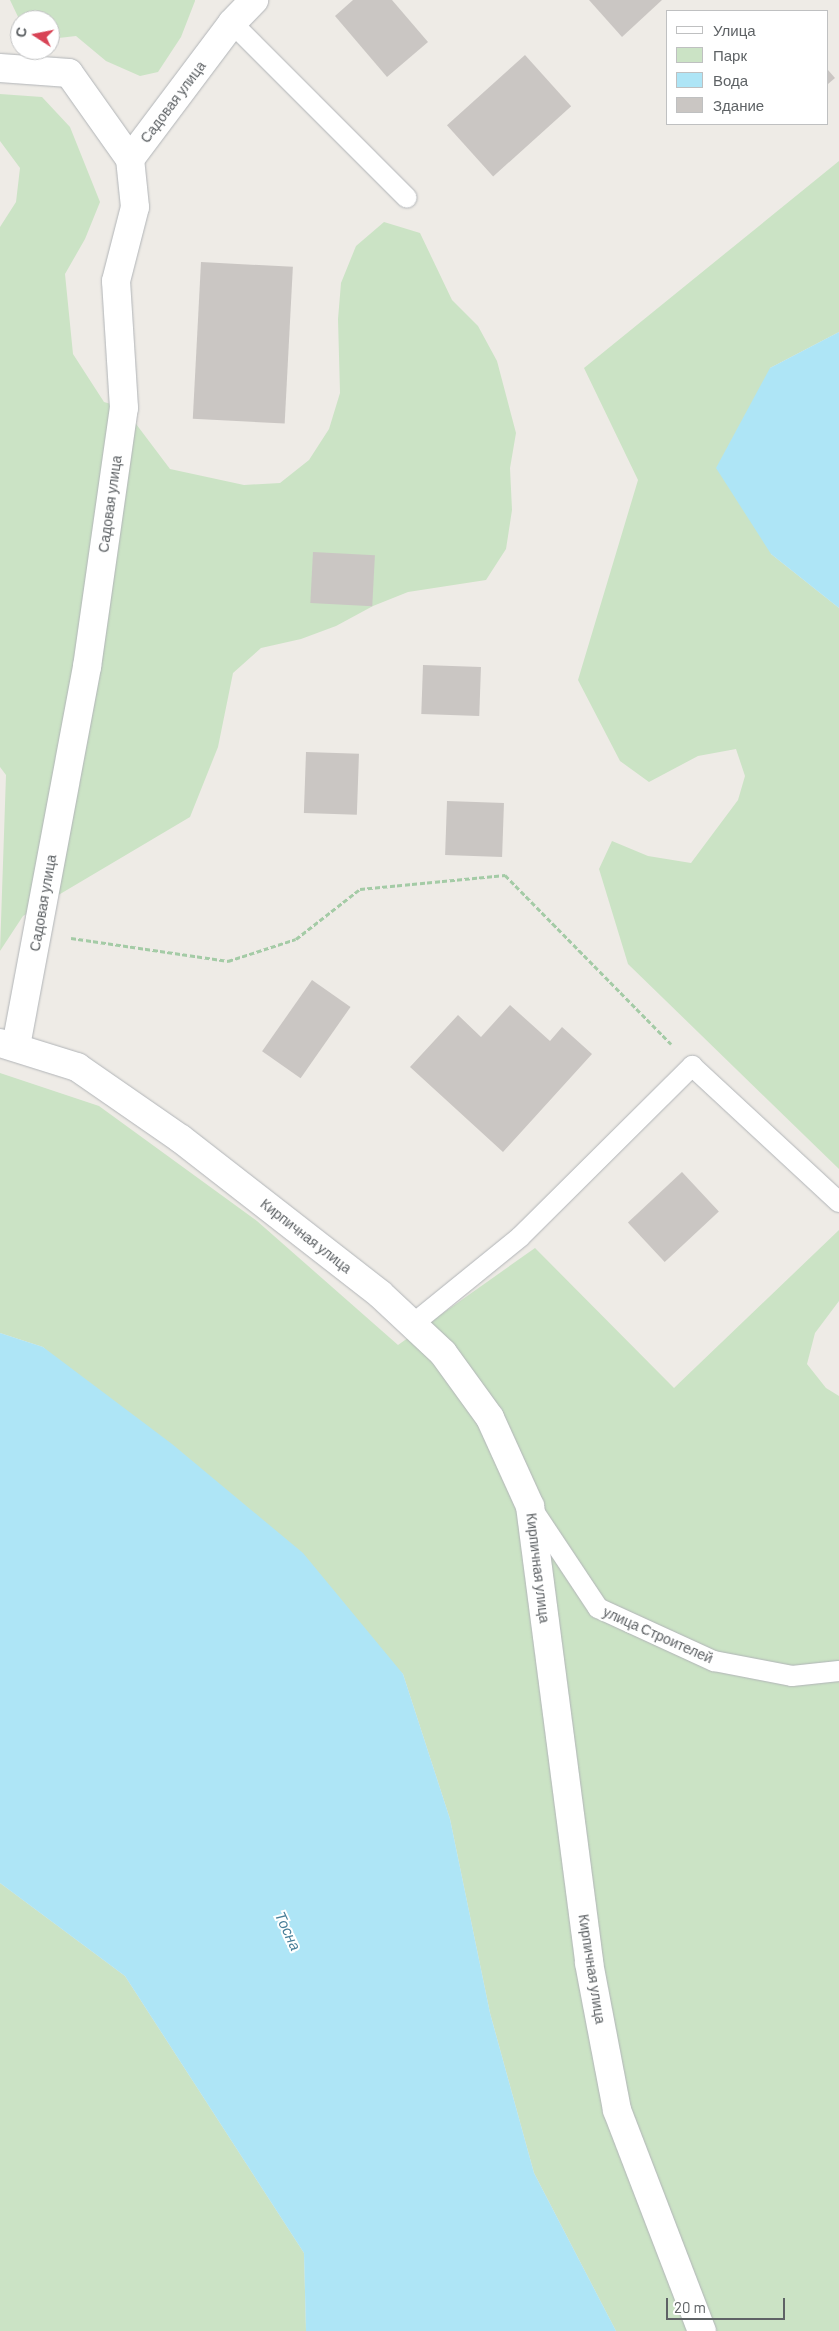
<!DOCTYPE html>
<meta charset="utf-8">
<style>
body{margin:0}
#map{position:relative;width:839px;height:2331px;overflow:hidden;background:#eeebe6;font-family:Barlow,sans-serif}
div>[style]{position:absolute}
.green>*{inset:0;background:#cbe3c5}
.water>*{inset:0;background:#aee5f6}
.building>*{inset:0;background:#cac6c3;transform-origin:0 0}
.path>*{height:3px;margin-top:-1.5px;transform-origin:0;background:repeating-linear-gradient(90deg,#a4cba6 0 5px,transparent 0 7.5px)}
.roads{filter:drop-shadow(0 0 1px #b1b4b7) drop-shadow(0 0 1px #b1b4b7)}
.service>*{height:20px;margin:-10px;padding:0 10px;transform-origin:10px;border-radius:10px;background:#fff}
.minor>*{height:28px;margin:-14px;padding:0 14px;transform-origin:14px;border-radius:14px;background:#fff}
span{translate:-50% -50%;white-space:nowrap;text-align:center;line-height:1.15;-webkit-text-stroke:4px #fff;paint-order:stroke}
.street-label{font-size:14px;color:#5e6265}
.water-label{font-size:15px;color:#467d97;font-style:italic}
.legend{position:absolute;left:666px;top:10px;width:162px;height:115px;box-sizing:border-box;background:#fff;border:1px solid #bfc0c1;margin:0;padding:6px 9px;list-style:none;font-size:15px;color:#5e6265}
.legend li{display:flex;align-items:center;gap:10px;height:25px}
.legend b{width:25px;border:1px solid #bfc0c1}
.north{position:absolute;left:10px;top:10px;width:50px;height:50px;box-sizing:border-box;background:#fff;border:1px solid #bfc0c1;border-radius:50%;rotate:281deg;font-size:14px;font-weight:700;line-height:20px;text-align:center;color:#5e6265}
.north::after{content:'';display:block;margin:auto;width:18px;height:22px;background:#d84355;clip-path:polygon(50% 0,100% 100%,50% 72%,0 100%)}
.scale{position:absolute;left:666px;top:2298px;width:119px;height:22px;box-sizing:border-box;border:2px solid #5e6265;border-top:0;padding-left:6px;font-size:15px;line-height:18px;white-space:nowrap;color:#5e6265;-webkit-text-stroke:4px #fff;paint-order:stroke}
</style>
<div id="map">
<div class="green">
<div style="clip-path:polygon(10px 0,195px 0,195px 1px,181px 37px,158px 72px,140px 76px,106px 61px,76px 36px,50px 39px,50px 20px,20px 21px)"></div>
<div style="clip-path:polygon(0 94px,42px 97px,70px 127px,100px 202px,85px 239px,65px 274px,73px 354px,104px 402px,124px 408px,170px 469px,244px 485px,280px 483px,309px 460px,329px 429px,340px 393px,338px 319px,341px 283px,356px 246px,384px 222px,420px 233px,452px 300px,478px 326px,497px 361px,516px 433px,510px 468px,512px 510px,506px 549px,486px 580px,408px 592px,373px 606px,336px 626px,301px 639px,261px 648px,233px 673px,218px 747px,190px 817px,23px 916px,0 951px,6px 775px,0 767px,0 227px,16px 202px,20px 168px,0 141px)"></div>
<div style="clip-path:polygon(839px 161px,839px 332px,770px 368px,771px 554px,839px 608px,839px 1169px,628px 964px,599px 869px,612px 841px,648px 856px,691px 863px,738px 800px,745px 776px,736px 749px,698px 756px,649px 782px,620px 761px,578px 680px,638px 480px,584px 368px)"></div>
<div style="clip-path:polygon(0 1073px,99px 1106px,257px 1221px,398px 1345px,535px 1248px,674px 1388px,839px 1230px,839px 1301px,815px 1333px,807px 1364px,826px 1388px,839px 1396px,839px 2331px,616px 2331px,534px 2173px,490px 2013px,450px 1819px,403px 1674px,43px 1347px,0 1333px)"></div>
<div style="clip-path:polygon(0 1883px,125px 1976px,304px 2253px,306px 2331px,0 2331px)"></div>
</div>
<div class="water">
<div style="clip-path:polygon(839px 332px,839px 608px,771px 554px,716px 468px,770px 368px)"></div>
<div style="clip-path:polygon(0 1333px,43px 1347px,172px 1444px,303px 1553px,403px 1674px,450px 1819px,490px 2013px,534px 2173px,616px 2331px,306px 2331px,304px 2253px,125px 1976px,0 1883px)"></div>
</div>
<div class="building">
<div style="clip-path:polygon(353px 0,392px 0,428px 42px,387px 77px,335px 16px)"></div>
<div style="clip-path:polygon(589px 0,662px 0,622px 37px)"></div>
<div style="left:525px;top:55px;width:69px;height:105px;rotate:48deg"></div>
<div style="clip-path:polygon(828px 70px,835px 78px,828px 84px)"></div>
<div style="left:201px;top:262px;width:92px;height:157px;rotate:3deg"></div>
<div style="left:313px;top:552px;width:62px;height:51px;rotate:3deg"></div>
<div style="left:423px;top:665px;width:58px;height:49px;rotate:2deg"></div>
<div style="left:306px;top:752px;width:53px;height:61px;rotate:2deg"></div>
<div style="left:447px;top:801px;width:57px;height:54px;rotate:2deg"></div>
<div style="left:312px;top:980px;width:47px;height:87px;rotate:35deg"></div>
<div style="clip-path:polygon(510px 1005px,550px 1041px,562px 1027px,592px 1054px,503px 1152px,410px 1067px,458px 1015px,481px 1037px)"></div>
<div style="left:682px;top:1172px;width:54px;height:74px;rotate:47deg"></div>
</div>
<div class="path">
<div style="left:71px;top:938px;width:159px;rotate:8.3deg"></div>
<div style="left:228px;top:961px;width:71px;rotate:-17.9deg"></div>
<div style="left:296px;top:939px;width:81px;rotate:-38deg"></div>
<div style="left:360px;top:889px;width:146px;rotate:-5.5deg"></div>
<div style="left:505px;top:875px;width:237px;rotate:45.5deg"></div>
</div>
<div class="roads">
<div class="service">
<div style="left:232px;top:23px;width:247px;rotate:45deg"></div>
<div style="left:413px;top:1324px;width:138px;rotate:-39.1deg"></div>
<div style="left:520px;top:1237px;width:243px;rotate:-44.8deg"></div>
<div style="left:692px;top:1066px;width:200px;rotate:42.8deg"></div>
<div style="left:533px;top:1510px;width:118px;rotate:56.4deg"></div>
<div style="left:598px;top:1608px;width:128px;rotate:24.6deg"></div>
<div style="left:714px;top:1661px;width:79px;rotate:10.9deg"></div>
<div style="left:792px;top:1676px;width:47px;rotate:-6.1deg"></div>
</div>
<div class="minor">
<div style="left:0;top:68px;width:69px;rotate:4.1deg"></div>
<div style="left:69px;top:73px;width:105px;rotate:54.7deg"></div>
<div style="left:0;top:1043px;width:81px;rotate:17.3deg"></div>
<div style="left:77px;top:1067px;width:126px;rotate:34.7deg"></div>
<div style="left:181px;top:1139px;width:252px;rotate:37.9deg"></div>
<div style="left:380px;top:1294px;width:86px;rotate:43.1deg"></div>
<div style="left:443px;top:1353px;width:80px;rotate:54.1deg"></div>
<div style="left:490px;top:1418px;width:97px;rotate:65.6deg"></div>
<div style="left:530px;top:1506px;width:461px;rotate:82.6deg"></div>
<div style="left:589px;top:1963px;width:150px;rotate:79.2deg"></div>
<div style="left:617px;top:2110px;width:237px;rotate:69deg"></div>
<div style="left:16px;top:1046px;width:386px;rotate:-79.4deg"></div>
<div style="left:87px;top:667px;width:262px;rotate:-81.9deg"></div>
<div style="left:124px;top:408px;width:127px;rotate:-93.6deg"></div>
<div style="left:116px;top:281px;width:76px;rotate:-75.6deg"></div>
<div style="left:135px;top:207px;width:48px;rotate:-95.9deg"></div>
<div style="left:130px;top:159px;width:170px;rotate:-53.1deg"></div>
<div style="left:232px;top:23px;width:32px;rotate:-46deg"></div>
</div>
</div>
<div class="street-label">
<span style="left:173px;top:102px;rotate:-53deg">Садовая улица</span>
<span style="left:110px;top:504px;rotate:-82deg">Садовая улица</span>
<span style="left:43px;top:903px;rotate:-80deg">Садовая улица</span>
<span style="left:306px;top:1236px;rotate:38deg">Кирпичная улица</span>
<span style="left:538px;top:1568px;rotate:83deg">Кирпичная улица</span>
<span style="left:658px;top:1635px;rotate:24deg">улица Строителей</span>
<span style="left:592px;top:1969px;rotate:81deg">Кирпичная улица</span>
</div>
<div class="water-label">
<span style="left:288px;top:1931px;rotate:65deg">Тосна</span>
</div>
<ul class="legend">
<li><b style="height:6px;background:#fff"></b>Улица</li>
<li><b style="height:14px;background:#cbe3c5"></b>Парк</li>
<li><b style="height:14px;background:#aee5f6"></b>Вода</li>
<li><b style="height:14px;background:#cac6c3"></b>Здание</li>
</ul>
<div class="north">С</div>
<div class="scale">20 m</div>
</div>
